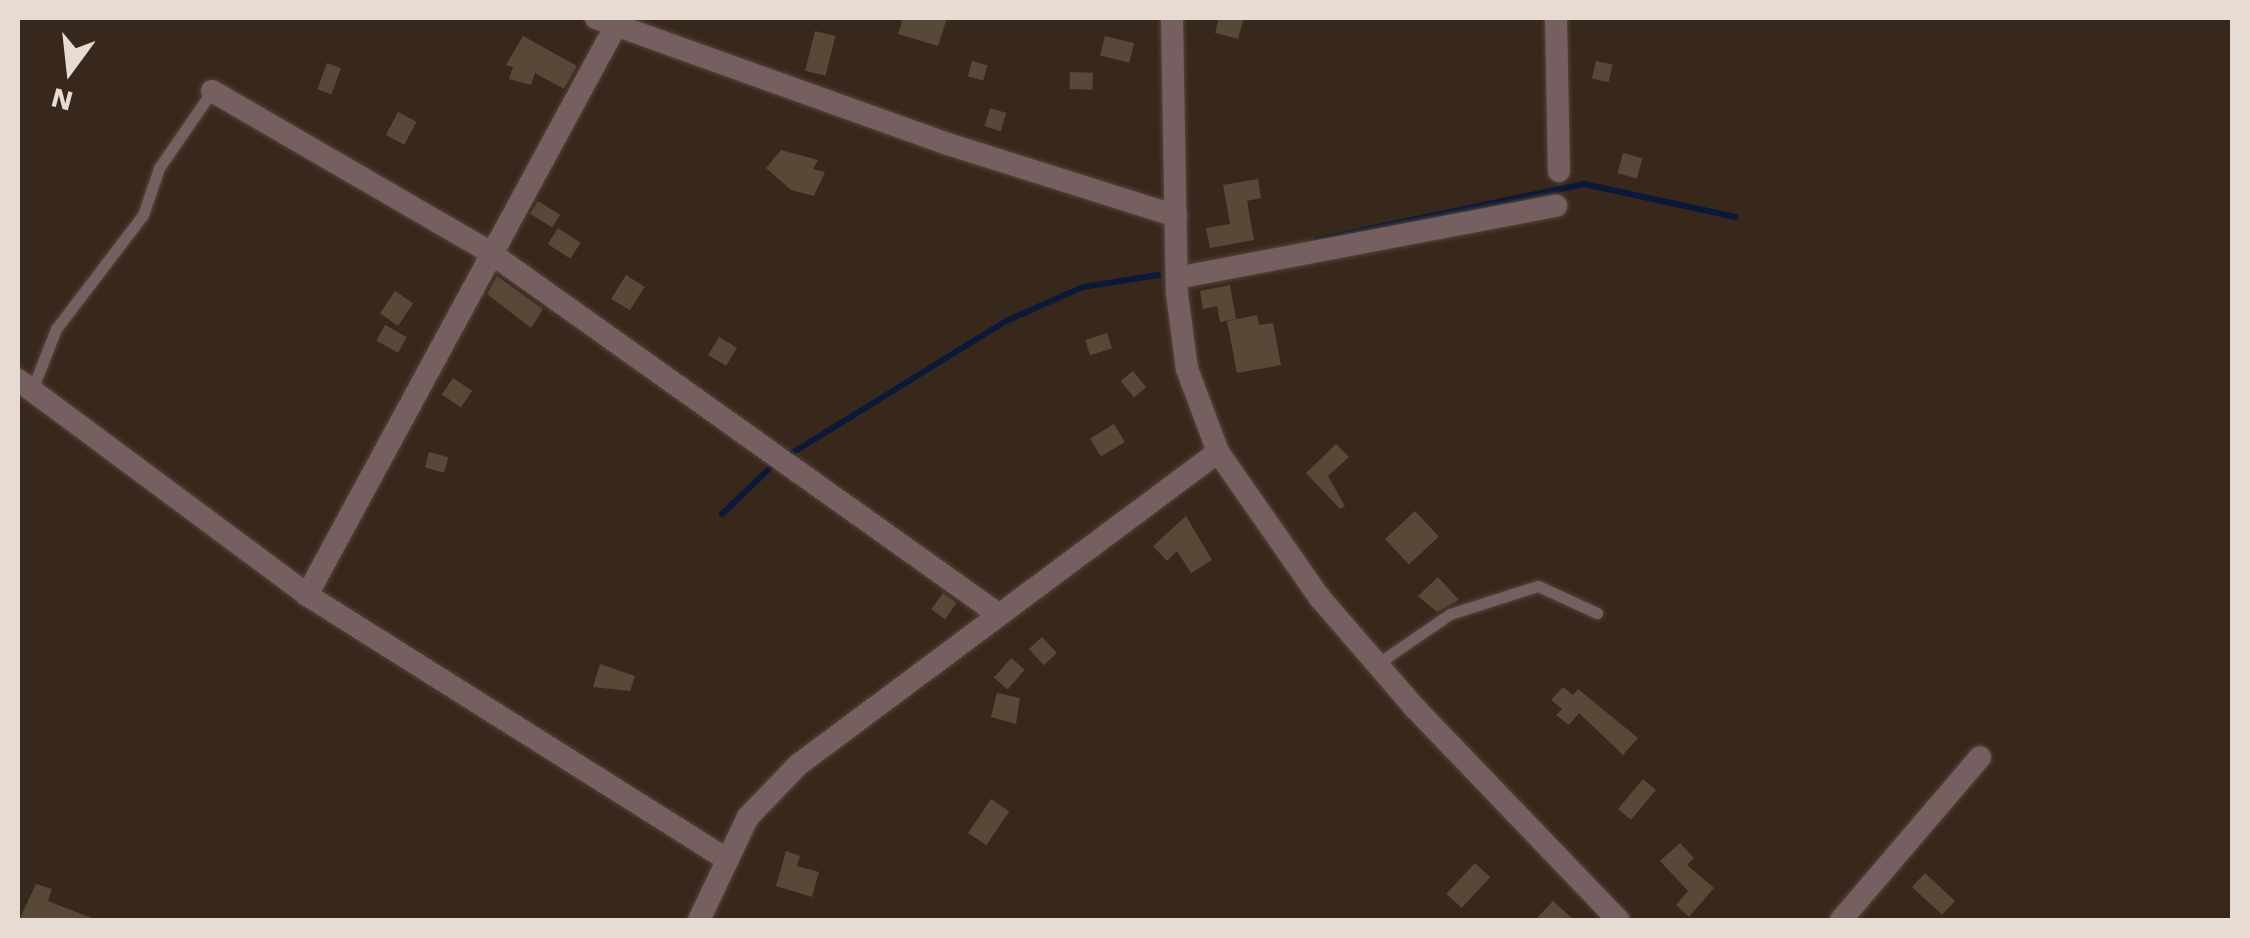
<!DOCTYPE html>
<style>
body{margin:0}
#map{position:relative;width:2250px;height:938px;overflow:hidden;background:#38281b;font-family:"Work Sans",sans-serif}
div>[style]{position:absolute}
.stream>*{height:6px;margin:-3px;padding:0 3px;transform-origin:3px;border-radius:3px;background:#0a1938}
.building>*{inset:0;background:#574838;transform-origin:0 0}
.roads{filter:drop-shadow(0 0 2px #544539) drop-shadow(0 0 2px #544539)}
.service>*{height:11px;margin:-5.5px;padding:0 5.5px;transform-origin:5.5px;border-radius:5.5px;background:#755f60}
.minor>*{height:22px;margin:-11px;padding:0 11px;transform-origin:11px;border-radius:11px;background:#755f60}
span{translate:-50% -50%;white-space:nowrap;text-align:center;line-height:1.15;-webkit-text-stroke:9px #38281b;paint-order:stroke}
.frame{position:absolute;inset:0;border:20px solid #e7dcd4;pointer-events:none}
.north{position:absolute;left:20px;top:20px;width:100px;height:100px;-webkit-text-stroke:8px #38281b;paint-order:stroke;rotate:195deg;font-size:28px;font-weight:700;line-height:40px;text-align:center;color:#e7dcd4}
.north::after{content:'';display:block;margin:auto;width:35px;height:45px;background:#e7dcd4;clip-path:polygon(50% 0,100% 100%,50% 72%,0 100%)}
</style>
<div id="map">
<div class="stream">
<div style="left:1316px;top:240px;width:274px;rotate:-11.8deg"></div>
<div style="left:1584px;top:184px;width:155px;rotate:12.3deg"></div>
<div style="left:789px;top:455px;width:255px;rotate:-31.7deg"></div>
<div style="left:1006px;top:321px;width:84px;rotate:-23.8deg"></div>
<div style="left:1083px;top:287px;width:76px;rotate:-9.1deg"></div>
<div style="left:722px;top:514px;width:66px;rotate:-43.8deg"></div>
</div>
<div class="building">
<div style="clip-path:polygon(903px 18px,947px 18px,938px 46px,898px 34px)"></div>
<div style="clip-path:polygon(1219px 18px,1244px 18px,1238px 39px,1215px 33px)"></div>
<div style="left:815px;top:31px;width:21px;height:41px;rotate:14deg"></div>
<div style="clip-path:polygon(523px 36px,577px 66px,564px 89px,535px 73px,531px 85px,509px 79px,513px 67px,506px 65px)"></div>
<div style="left:1105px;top:36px;width:30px;height:20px;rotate:14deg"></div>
<div style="left:972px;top:61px;width:16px;height:16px;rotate:15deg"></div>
<div style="left:1596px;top:61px;width:17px;height:18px;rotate:13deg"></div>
<div style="left:327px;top:63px;width:15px;height:28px;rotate:20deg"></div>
<div style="left:1070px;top:72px;width:23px;height:17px;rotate:2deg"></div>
<div style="left:990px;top:108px;width:17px;height:19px;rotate:17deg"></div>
<div style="left:398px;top:112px;width:21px;height:26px;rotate:28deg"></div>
<div style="clip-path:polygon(781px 150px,818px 160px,813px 169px,825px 172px,814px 196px,791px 190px,766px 168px)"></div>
<div style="left:1623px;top:153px;width:20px;height:21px;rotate:15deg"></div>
<div style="clip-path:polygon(1258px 179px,1261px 198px,1247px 201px,1254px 240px,1210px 248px,1206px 228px,1230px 224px,1223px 185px)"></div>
<div style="left:538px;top:201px;width:26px;height:15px;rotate:32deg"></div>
<div style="left:558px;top:228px;width:27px;height:19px;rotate:33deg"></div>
<div style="left:626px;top:275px;width:22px;height:28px;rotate:32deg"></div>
<div style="clip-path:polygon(497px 276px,543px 309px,531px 328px,487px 294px)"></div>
<div style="clip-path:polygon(1230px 285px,1236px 319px,1220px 322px,1217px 306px,1203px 309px,1200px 291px)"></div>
<div style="left:395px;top:291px;width:22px;height:27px;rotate:34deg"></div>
<div style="clip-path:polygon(1257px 315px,1259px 325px,1273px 323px,1281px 365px,1237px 373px,1227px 321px)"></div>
<div style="left:385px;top:325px;width:25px;height:18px;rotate:29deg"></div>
<div style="left:1107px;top:333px;width:16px;height:23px;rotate:72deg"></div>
<div style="left:719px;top:337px;width:21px;height:21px;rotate:31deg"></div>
<div style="left:1133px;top:371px;width:21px;height:16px;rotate:51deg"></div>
<div style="left:453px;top:378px;width:23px;height:20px;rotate:34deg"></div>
<div style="left:1114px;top:424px;width:21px;height:28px;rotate:59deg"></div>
<div style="clip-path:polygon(1336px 444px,1349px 457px,1328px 476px,1345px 506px,1340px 509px,1306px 473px)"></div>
<div style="left:429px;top:452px;width:20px;height:16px;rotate:15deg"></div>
<div style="left:1415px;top:511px;width:35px;height:41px;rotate:47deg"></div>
<div style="clip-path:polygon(1186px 516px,1212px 560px,1191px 573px,1177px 551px,1167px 561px,1153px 546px)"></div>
<div style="clip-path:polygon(1438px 577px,1459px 600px,1437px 612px,1418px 596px)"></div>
<div style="left:943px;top:593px;width:17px;height:20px;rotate:36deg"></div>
<div style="left:1042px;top:637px;width:22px;height:18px;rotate:47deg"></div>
<div style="left:1011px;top:658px;width:18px;height:26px;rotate:41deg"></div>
<div style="clip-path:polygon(600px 664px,635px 676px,630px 691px,593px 687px)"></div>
<div style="clip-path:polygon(1563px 687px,1573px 695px,1578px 689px,1638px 738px,1623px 755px,1579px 713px,1569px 725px,1556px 715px,1562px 709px,1551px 700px)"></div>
<div style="clip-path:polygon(997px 693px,1020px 698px,1016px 724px,991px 717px)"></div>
<div style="left:1643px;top:779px;width:17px;height:39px;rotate:40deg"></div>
<div style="left:991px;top:799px;width:22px;height:41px;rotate:34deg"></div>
<div style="clip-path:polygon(1680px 843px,1694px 858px,1687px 865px,1714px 888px,1689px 917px,1676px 905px,1688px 891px,1660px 861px)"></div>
<div style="clip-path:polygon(786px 851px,800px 856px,797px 866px,819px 872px,812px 897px,776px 886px)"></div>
<div style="left:1475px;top:863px;width:21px;height:42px;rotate:43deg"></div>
<div style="left:1925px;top:873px;width:41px;height:19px;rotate:43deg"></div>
<div style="clip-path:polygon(36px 884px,52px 889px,48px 901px,97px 920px,19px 920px)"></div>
<div style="clip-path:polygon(1553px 901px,1574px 920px,1535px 920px)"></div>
</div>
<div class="roads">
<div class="service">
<div style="left:32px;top:390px;width:66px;rotate:-68.5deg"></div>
<div style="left:56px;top:329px;width:143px;rotate:-52.7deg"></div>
<div style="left:143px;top:215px;width:50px;rotate:-71.2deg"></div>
<div style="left:159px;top:168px;width:93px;rotate:-55.5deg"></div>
<div style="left:1377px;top:664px;width:88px;rotate:-34.4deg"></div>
<div style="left:1450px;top:614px;width:92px;rotate:-17.7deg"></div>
<div style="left:1538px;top:586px;width:65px;rotate:24.6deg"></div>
</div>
<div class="minor">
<div style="left:596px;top:18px;width:374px;rotate:19.7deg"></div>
<div style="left:948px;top:144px;width:239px;rotate:17.5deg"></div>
<div style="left:1172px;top:18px;width:276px;rotate:89deg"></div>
<div style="left:1177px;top:294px;width:76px;rotate:82.4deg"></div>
<div style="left:1187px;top:369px;width:89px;rotate:69.5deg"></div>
<div style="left:1218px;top:452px;width:178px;rotate:55.1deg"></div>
<div style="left:1320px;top:598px;width:145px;rotate:49.2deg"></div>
<div style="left:1415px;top:708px;width:294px;rotate:46.2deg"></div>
<div style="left:1556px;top:18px;width:153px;rotate:88.9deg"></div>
<div style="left:212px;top:91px;width:319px;rotate:30.1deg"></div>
<div style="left:488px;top:251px;width:626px;rotate:35.44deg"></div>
<div style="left:1177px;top:278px;width:386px;rotate:-10.8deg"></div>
<div style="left:18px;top:380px;width:360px;rotate:36.6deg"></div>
<div style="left:307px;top:595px;width:493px;rotate:32.2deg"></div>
<div style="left:307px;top:595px;width:656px;rotate:-61.52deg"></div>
<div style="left:699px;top:920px;width:114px;rotate:-64.6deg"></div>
<div style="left:748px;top:817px;width:72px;rotate:-46.1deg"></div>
<div style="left:798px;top:765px;width:524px;rotate:-36.69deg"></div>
<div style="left:1841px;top:920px;width:214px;rotate:-49.5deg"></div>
</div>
</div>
<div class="frame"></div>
<div class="north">N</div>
</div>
